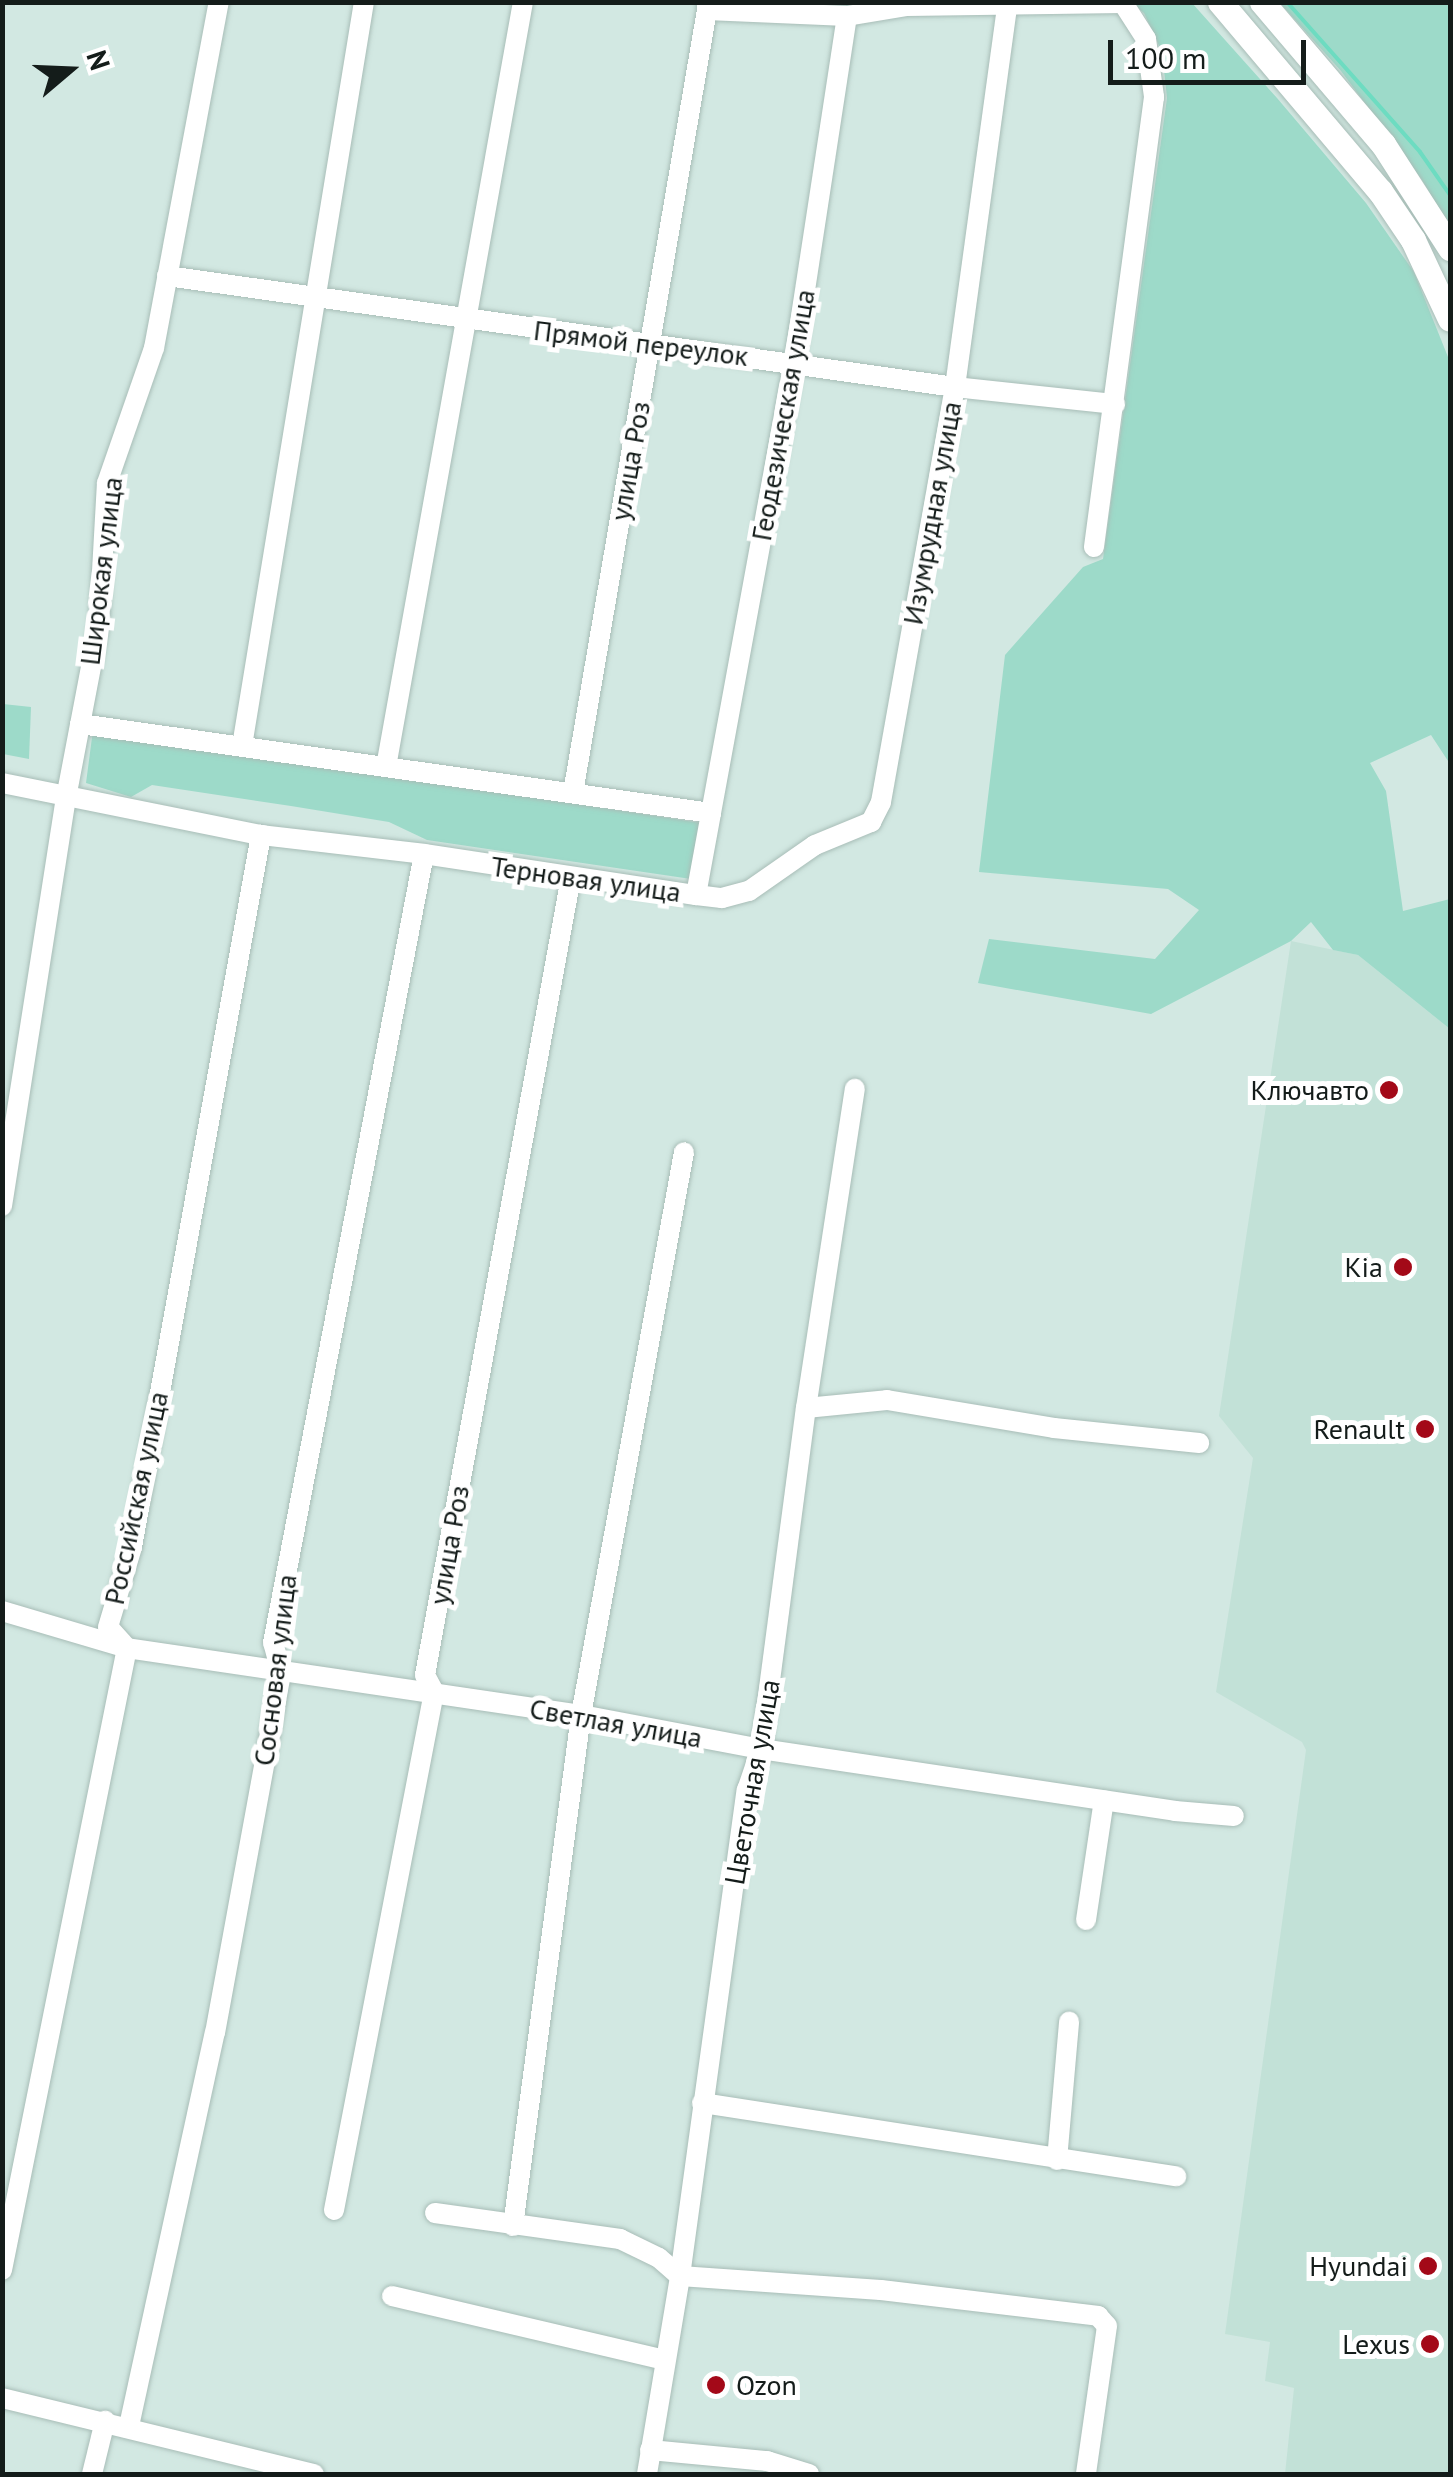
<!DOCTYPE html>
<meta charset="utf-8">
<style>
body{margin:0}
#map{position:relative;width:1453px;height:2477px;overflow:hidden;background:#d2e8e2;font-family:"PT Sans",sans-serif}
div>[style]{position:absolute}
.built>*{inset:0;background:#c2e1d7}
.green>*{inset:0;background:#9ddac9}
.stream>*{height:4px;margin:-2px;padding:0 2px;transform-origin:2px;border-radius:2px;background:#6ddcc1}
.roads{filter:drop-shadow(0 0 2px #a8bdb7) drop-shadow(0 0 2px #a8bdb7)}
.minor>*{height:20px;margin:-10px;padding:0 10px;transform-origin:10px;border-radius:10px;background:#fff}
.major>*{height:25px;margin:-12.5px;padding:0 12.5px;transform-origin:12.5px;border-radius:12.5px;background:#fff}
.dots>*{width:28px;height:28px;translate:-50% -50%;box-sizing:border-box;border:5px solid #fff;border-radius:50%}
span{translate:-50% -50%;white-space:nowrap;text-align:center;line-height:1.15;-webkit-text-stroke:10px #fff;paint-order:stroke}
.street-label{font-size:28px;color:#141c1a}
.poi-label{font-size:28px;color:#141c1a}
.right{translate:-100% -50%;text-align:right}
.left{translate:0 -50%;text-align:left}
.frame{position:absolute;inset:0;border:5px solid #141c1a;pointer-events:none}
.north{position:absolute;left:20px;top:20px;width:100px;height:100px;-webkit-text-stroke:8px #fff;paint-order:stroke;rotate:71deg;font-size:28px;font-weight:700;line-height:40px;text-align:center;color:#141c1a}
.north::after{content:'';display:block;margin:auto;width:35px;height:45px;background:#141c1a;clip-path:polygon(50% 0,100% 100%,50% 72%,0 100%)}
.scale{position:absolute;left:1108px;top:40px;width:198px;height:45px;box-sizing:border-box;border:5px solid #141c1a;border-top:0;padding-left:12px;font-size:30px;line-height:35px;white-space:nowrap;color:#141c1a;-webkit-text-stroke:8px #fff;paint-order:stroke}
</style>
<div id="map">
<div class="built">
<div style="clip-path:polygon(1291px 941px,1358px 955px,1450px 1029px,1450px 2474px,1285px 2474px,1294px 2388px,1265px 2381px,1270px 2342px,1225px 2334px,1306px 1750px,1302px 1742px,1216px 1692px,1253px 1458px,1219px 1416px)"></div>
</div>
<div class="green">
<div style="clip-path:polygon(1132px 3px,1192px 3px,1277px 98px,1366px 203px,1414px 272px,1450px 362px,1450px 764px,1431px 735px,1370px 763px,1386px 791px,1403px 911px,1450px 899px,1450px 1029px,1358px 955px,1333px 950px,1311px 922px,1291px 941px,1151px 1014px,978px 983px,989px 939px,1155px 959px,1199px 910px,1168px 889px,979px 872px,1005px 655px,1083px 567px,1103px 559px,1167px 98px,1162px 52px,1144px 13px)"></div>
<div style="clip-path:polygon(1280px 3px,1450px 3px,1450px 227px,1422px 180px,1341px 71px)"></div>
<div style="clip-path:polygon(3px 704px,31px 707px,29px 759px,3px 754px)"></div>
<div style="clip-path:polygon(93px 730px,701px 823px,691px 879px,427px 840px,389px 822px,291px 806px,152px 785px,131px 797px,86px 783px)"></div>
</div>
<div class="stream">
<div style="left:1287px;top:2px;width:200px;rotate:48.4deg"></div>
<div style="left:1420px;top:152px;width:52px;rotate:55.1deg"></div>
</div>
<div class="roads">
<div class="minor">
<div style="left:707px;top:2px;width:8px;rotate:90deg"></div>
<div style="left:707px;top:10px;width:140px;rotate:2.5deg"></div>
<div style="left:847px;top:16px;width:61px;rotate:-9.5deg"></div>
<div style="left:907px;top:6px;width:216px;rotate:-0.8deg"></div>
<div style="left:1123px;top:3px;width:43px;rotate:57.4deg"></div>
<div style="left:1146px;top:39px;width:59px;rotate:82.1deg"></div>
<div style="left:1154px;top:97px;width:454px;rotate:97.6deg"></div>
<div style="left:167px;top:276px;width:796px;rotate:8.02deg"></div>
<div style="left:955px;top:387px;width:161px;rotate:6.1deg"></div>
<div style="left:242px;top:746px;width:754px;rotate:-80.69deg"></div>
<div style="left:386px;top:767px;width:777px;rotate:-79.85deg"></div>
<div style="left:2px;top:783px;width:264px;rotate:11.4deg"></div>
<div style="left:261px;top:835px;width:164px;rotate:6.6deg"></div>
<div style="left:424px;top:854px;width:275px;rotate:8.6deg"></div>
<div style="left:696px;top:895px;width:83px;rotate:-79.6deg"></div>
<div style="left:711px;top:813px;width:637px;rotate:-171.97deg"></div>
<div style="left:573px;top:793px;width:794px;rotate:-80.29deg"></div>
<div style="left:711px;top:813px;width:459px;rotate:-79.6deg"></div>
<div style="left:794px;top:362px;width:350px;rotate:-81.3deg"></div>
<div style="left:696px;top:895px;width:26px;rotate:7deg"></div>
<div style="left:722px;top:898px;width:28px;rotate:-15deg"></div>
<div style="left:749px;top:891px;width:80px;rotate:-34.9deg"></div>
<div style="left:815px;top:845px;width:61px;rotate:-22.3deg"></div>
<div style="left:871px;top:822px;width:22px;rotate:-63deg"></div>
<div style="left:881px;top:802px;width:422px;rotate:-79.9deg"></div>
<div style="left:955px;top:387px;width:383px;rotate:-82.2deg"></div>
<div style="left:2px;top:1206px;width:413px;rotate:-81.1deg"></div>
<div style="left:66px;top:798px;width:176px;rotate:-79.2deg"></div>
<div style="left:99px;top:625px;width:142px;rotate:-86.8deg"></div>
<div style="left:107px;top:483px;width:143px;rotate:-70.8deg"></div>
<div style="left:154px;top:348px;width:352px;rotate:-79.4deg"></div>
<div style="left:806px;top:1408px;width:81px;rotate:-5.6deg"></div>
<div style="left:887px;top:1400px;width:169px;rotate:9.5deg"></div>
<div style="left:1054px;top:1428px;width:146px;rotate:5.9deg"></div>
<div style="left:2px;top:1611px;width:130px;rotate:16.5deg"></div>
<div style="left:127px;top:1648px;width:459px;rotate:8.4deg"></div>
<div style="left:581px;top:1715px;width:183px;rotate:10.7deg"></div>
<div style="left:761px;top:1749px;width:419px;rotate:8.5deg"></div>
<div style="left:1175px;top:1811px;width:59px;rotate:4.8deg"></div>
<div style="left:1086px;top:1920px;width:121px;rotate:-81.5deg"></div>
<div style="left:702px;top:2103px;width:480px;rotate:8.8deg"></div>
<div style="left:1057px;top:2160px;width:139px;rotate:-85deg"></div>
<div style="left:334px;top:2210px;width:528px;rotate:-79.07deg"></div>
<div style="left:434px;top:1692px;width:19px;rotate:-118deg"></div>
<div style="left:425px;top:1675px;width:811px;rotate:-79.63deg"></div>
<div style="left:435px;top:2213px;width:187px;rotate:8deg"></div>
<div style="left:620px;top:2239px;width:43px;rotate:26deg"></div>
<div style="left:659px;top:2258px;width:28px;rotate:41deg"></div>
<div style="left:680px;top:2276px;width:201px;rotate:4deg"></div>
<div style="left:881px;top:2290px;width:219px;rotate:6.8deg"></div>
<div style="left:1098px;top:2316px;width:13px;rotate:48deg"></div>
<div style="left:1107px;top:2326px;width:149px;rotate:98.1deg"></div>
<div style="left:513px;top:2226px;width:516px;rotate:-82.42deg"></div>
<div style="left:581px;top:1715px;width:572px;rotate:-79.63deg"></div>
<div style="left:2px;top:2270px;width:634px;rotate:-78.64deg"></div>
<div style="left:127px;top:1648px;width:28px;rotate:-132deg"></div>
<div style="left:108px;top:1627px;width:84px;rotate:-73.3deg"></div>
<div style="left:132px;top:1547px;width:724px;rotate:-79.73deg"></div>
<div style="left:392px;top:2296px;width:279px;rotate:13.2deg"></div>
<div style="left:2px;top:2398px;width:321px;rotate:13.7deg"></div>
<div style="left:129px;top:2426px;width:402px;rotate:-77.7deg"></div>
<div style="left:215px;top:2033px;width:367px;rotate:-79.6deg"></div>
<div style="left:281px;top:1672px;width:30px;rotate:-105deg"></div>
<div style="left:273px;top:1643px;width:803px;rotate:-79.17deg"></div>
<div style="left:650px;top:2450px;width:118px;rotate:5.4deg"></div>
<div style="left:767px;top:2461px;width:44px;rotate:17.2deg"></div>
<div style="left:92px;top:2474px;width:55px;rotate:-76.2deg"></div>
<div style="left:647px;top:2474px;width:201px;rotate:-80.5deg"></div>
<div style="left:680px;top:2276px;width:491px;rotate:-82.2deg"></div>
<div style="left:747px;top:1790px;width:43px;rotate:-71.1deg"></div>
<div style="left:761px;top:1749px;width:344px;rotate:-82.5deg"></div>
<div style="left:806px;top:1408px;width:323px;rotate:-81.3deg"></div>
</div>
<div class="major">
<div style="left:1220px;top:2px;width:248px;rotate:49.8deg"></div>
<div style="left:1380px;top:191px;width:59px;rotate:56deg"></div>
<div style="left:1413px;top:240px;width:87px;rotate:64.9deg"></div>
<div style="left:1262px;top:2px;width:187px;rotate:49.6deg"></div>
<div style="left:1383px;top:144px;width:124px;rotate:57.2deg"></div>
</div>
</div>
<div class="dots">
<div style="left:1389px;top:1090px;background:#a30918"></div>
<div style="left:1403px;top:1267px;background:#a30918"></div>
<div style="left:1425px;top:1429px;background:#a30918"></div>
<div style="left:1428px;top:2266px;background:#a30918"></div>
<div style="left:1430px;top:2344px;background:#a30918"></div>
<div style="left:716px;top:2385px;background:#a30918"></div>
</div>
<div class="street-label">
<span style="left:641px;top:343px;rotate:7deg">Прямой переулок</span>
<span style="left:783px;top:415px;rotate:-80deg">Геодезическая улица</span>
<span style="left:630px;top:461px;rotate:-80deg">улица Роз</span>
<span style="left:932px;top:513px;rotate:-80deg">Изумрудная улица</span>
<span style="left:101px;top:571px;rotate:-83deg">Широкая улица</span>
<span style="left:586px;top:879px;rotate:8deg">Терновая улица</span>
<span style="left:136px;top:1498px;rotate:-78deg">Российская улица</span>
<span style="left:449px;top:1545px;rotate:-80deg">улица Роз</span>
<span style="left:275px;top:1670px;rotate:-83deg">Сосновая улица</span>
<span style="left:616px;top:1723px;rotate:10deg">Светлая улица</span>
<span style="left:752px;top:1782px;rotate:-80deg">Цветочная улица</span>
</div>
<div class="poi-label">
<span class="right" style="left:1369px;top:1090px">Ключавто</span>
<span class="right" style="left:1383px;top:1267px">Kia</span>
<span class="right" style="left:1405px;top:1429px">Renault</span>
<span class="right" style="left:1408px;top:2266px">Hyundai</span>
<span class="right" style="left:1410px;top:2344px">Lexus</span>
<span class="left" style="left:736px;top:2385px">Ozon</span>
</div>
<div class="frame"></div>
<div class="north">N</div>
<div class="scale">100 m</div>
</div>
